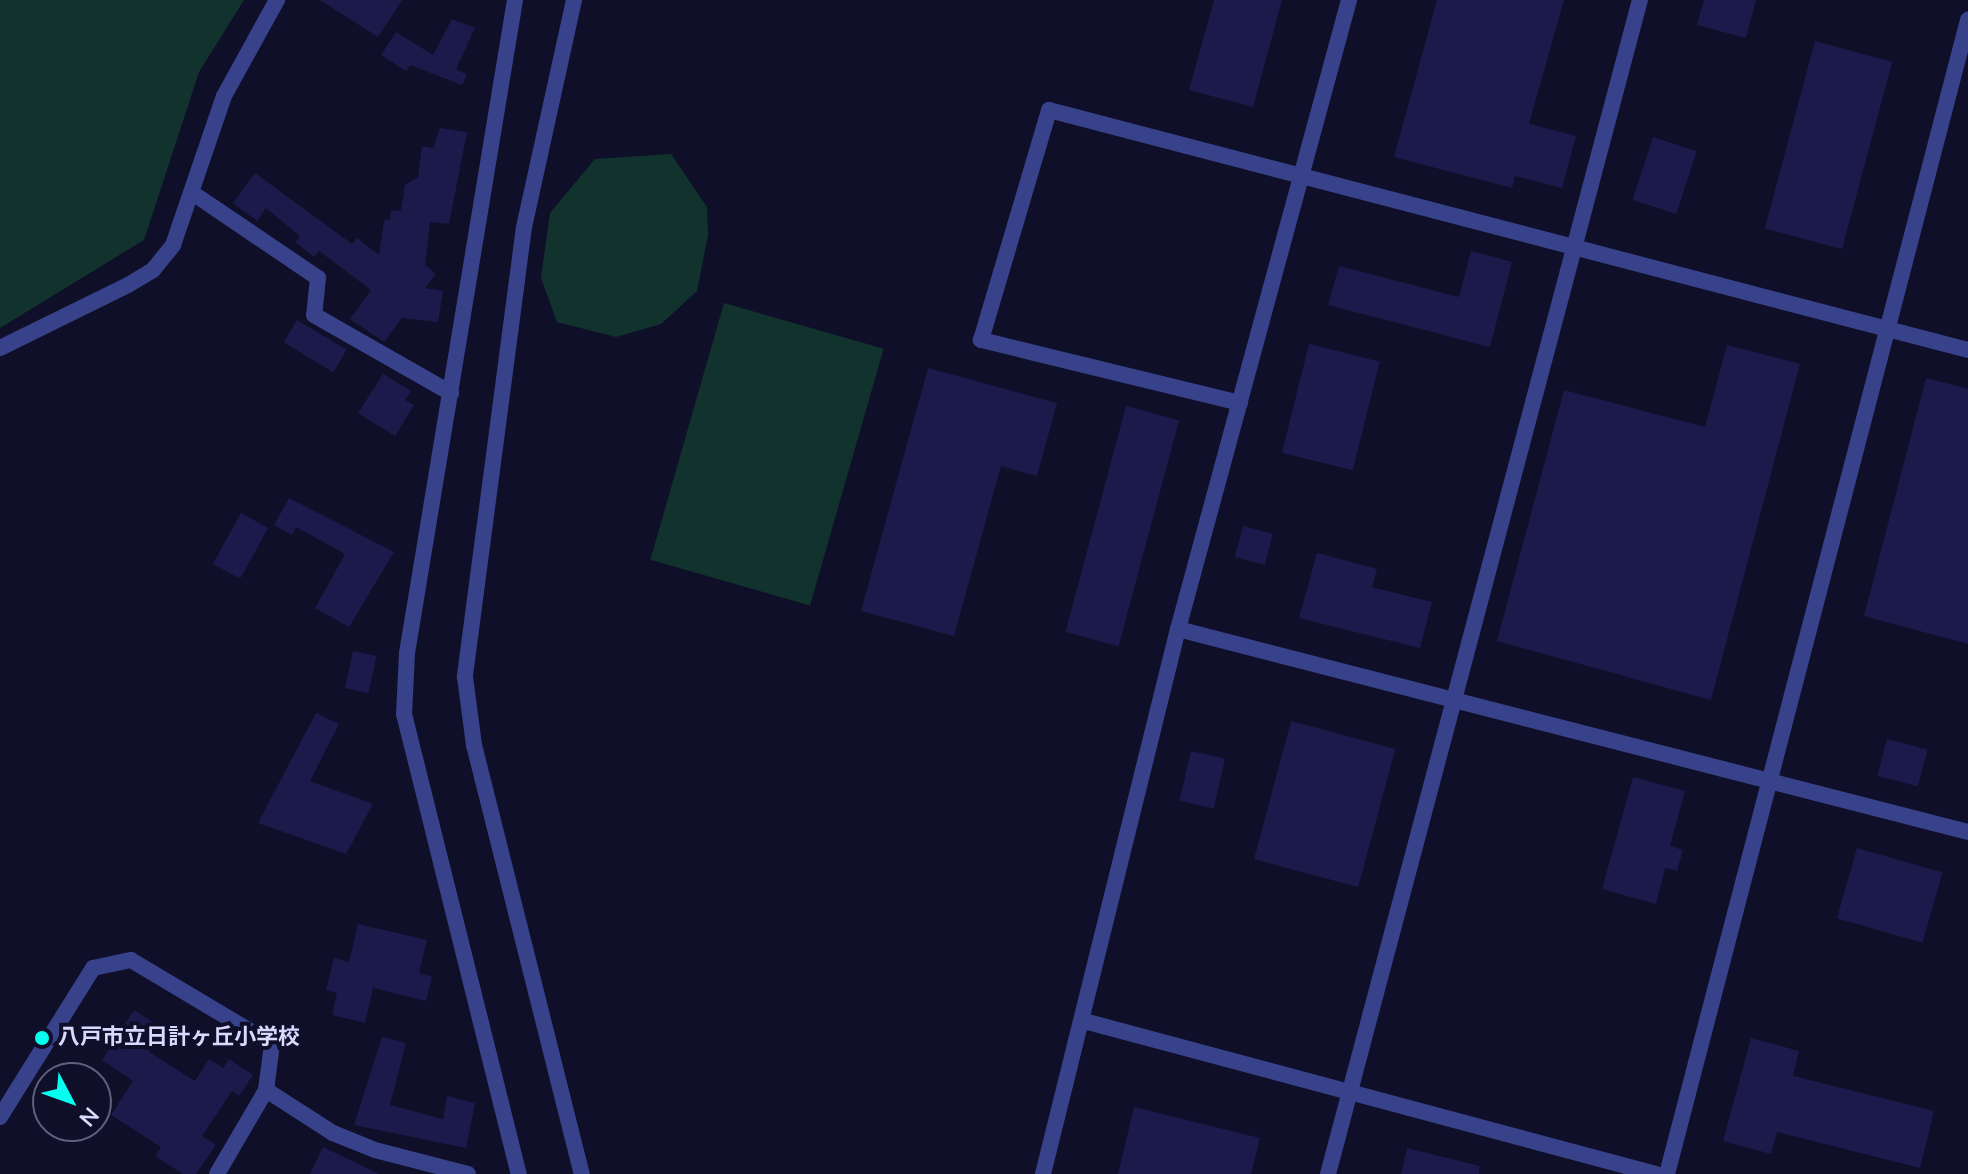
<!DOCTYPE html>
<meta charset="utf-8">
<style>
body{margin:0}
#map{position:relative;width:1968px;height:1174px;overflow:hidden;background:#0f0f29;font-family:"Nunito Sans","Noto Sans JP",sans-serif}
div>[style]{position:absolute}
.green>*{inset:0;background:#12332d;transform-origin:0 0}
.building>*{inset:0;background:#1c1a4b;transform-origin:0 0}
.service>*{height:16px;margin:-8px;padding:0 8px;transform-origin:8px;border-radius:8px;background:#38428a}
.minor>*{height:16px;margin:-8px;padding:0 8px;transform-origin:8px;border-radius:8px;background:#38428a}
.tertiary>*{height:16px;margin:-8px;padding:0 8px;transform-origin:8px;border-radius:8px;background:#38428a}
.dots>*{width:22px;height:22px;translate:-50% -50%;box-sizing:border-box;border:4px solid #0f0f29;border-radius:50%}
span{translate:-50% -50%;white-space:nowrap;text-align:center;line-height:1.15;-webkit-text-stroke:8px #0f0f29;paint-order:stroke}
.poi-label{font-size:22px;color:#d7d9ff;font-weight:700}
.left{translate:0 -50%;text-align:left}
.north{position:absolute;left:32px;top:1062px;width:80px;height:80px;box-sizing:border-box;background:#0f0f29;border:2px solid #5f607f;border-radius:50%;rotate:131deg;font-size:22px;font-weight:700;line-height:32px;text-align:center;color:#d7d9ff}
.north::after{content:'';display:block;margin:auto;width:28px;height:36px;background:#03fff0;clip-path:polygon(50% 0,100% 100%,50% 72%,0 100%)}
</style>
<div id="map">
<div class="green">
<div style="clip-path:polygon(0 0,244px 0,199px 72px,144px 240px,0 328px)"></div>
<div style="clip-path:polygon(671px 154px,707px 207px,708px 235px,697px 291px,661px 324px,616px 337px,557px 322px,541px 278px,550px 213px,595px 159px)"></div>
<div style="left:724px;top:303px;width:166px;height:267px;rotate:16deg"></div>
</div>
<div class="building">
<div style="clip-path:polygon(320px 0,402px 0,378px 37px)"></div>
<div style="clip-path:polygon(1214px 0,1282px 0,1253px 107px,1189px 90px)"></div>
<div style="clip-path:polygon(1437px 0,1564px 0,1529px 124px,1576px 136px,1562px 188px,1515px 176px,1512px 188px,1394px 157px)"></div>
<div style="clip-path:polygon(1704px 0,1756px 0,1746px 38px,1697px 25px)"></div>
<div style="clip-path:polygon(452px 19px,475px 28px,456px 69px,467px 75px,462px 85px,410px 65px,406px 71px,381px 55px,396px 32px,433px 55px)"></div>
<div style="left:1815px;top:41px;width:80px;height:194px;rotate:15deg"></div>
<div style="clip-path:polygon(440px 128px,467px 132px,449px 224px,430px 222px,425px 265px,436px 274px,425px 288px,443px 291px,438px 322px,402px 318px,384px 342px,350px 319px,371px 290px,319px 251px,314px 257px,295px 242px,300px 236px,266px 208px,257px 221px,233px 203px,255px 173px,352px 244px,357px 238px,379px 255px,384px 220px,390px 220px,391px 210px,401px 211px,405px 185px,418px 177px,422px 146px,433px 148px)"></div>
<div style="left:1653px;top:137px;width:46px;height:66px;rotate:18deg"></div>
<div style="clip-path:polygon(1471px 251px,1512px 262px,1490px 347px,1328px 305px,1339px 266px,1459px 297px)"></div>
<div style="left:297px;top:320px;width:58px;height:26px;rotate:31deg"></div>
<div style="left:1309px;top:344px;width:73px;height:112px;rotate:14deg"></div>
<div style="clip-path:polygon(1727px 345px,1800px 364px,1711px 700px,1497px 641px,1564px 390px,1705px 427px)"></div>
<div style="clip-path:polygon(928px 368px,1057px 403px,1037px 476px,1001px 466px,954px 636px,861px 611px)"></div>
<div style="clip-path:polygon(383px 374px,411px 391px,405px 400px,414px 405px,395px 436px,358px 413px)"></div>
<div style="clip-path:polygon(1926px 378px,1968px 389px,1968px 644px,1864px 616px)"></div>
<div style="left:1126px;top:406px;width:55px;height:234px;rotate:15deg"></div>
<div style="clip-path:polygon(289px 498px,394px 552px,349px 627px,315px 608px,345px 554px,296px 527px,292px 535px,274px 525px)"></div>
<div style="left:241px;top:513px;width:31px;height:58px;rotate:29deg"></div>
<div style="left:1243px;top:526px;width:31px;height:32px;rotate:15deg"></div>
<div style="clip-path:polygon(1317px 553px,1377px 569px,1372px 587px,1432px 602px,1420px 648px,1299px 618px)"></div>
<div style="left:353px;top:651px;width:24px;height:38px;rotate:12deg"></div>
<div style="clip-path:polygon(316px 713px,339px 724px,310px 781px,373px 804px,346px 854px,258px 823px)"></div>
<div style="left:1291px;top:721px;width:108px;height:143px;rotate:15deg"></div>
<div style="left:1887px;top:739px;width:42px;height:38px;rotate:15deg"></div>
<div style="left:1191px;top:751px;width:35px;height:51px;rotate:13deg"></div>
<div style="clip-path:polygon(1633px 777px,1685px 791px,1670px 846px,1683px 850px,1677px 871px,1665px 868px,1656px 904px,1602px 889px)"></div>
<div style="left:1857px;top:848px;width:89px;height:73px;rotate:16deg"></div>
<div style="clip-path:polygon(358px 924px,427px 940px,419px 973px,432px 977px,426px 1001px,373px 988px,365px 1023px,332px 1015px,337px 993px,326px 990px,334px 958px,349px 962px)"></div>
<div style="clip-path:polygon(134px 1010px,164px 1029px,149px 1052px,195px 1081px,209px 1059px,223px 1068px,229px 1059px,253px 1075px,239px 1096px,232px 1091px,202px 1136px,216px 1145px,196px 1174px,183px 1174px,155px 1156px,161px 1147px,111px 1115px,133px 1081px,102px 1060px)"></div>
<div style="clip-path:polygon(382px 1037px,406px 1043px,390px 1105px,443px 1119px,447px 1096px,475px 1103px,466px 1148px,354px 1125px)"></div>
<div style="clip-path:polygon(1751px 1038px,1799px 1051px,1793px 1076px,1934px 1111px,1920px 1168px,1777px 1132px,1771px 1154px,1723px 1141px)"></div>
<div style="clip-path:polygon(1134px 1107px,1260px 1138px,1251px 1174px,1118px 1174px)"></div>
<div style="clip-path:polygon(323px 1147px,379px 1174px,310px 1174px)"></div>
<div style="clip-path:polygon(1407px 1148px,1480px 1166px,1479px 1174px,1401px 1174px)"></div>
</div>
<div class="service">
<div style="left:574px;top:0;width:232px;rotate:102.4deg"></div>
<div style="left:524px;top:227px;width:454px;rotate:97.5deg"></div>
<div style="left:465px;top:677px;width:69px;rotate:82.5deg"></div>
<div style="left:474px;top:745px;width:442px;rotate:75.9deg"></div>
<div style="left:1240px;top:403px;width:267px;rotate:-166.3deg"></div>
<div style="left:981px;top:340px;width:240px;rotate:-73.5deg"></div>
<div style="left:1049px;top:110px;width:950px;rotate:14.64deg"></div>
<div style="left:1178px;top:629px;width:816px;rotate:14.41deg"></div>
<div style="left:1084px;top:1021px;width:592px;rotate:14.98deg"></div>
<div style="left:1043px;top:1174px;width:561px;rotate:-76.09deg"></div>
<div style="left:1178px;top:629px;width:652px;rotate:-74.79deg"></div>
<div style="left:1328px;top:1174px;width:1215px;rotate:-75.12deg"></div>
<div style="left:1667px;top:1174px;width:1193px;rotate:-75.38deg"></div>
</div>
<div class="minor">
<div style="left:194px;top:194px;width:150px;rotate:34.1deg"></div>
<div style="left:318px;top:278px;width:37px;rotate:96deg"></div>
<div style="left:314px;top:315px;width:158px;rotate:29.7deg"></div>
<div style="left:0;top:348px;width:143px;rotate:-26.2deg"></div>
<div style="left:128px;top:285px;width:29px;rotate:-31deg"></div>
<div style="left:153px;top:270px;width:32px;rotate:-51deg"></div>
<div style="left:173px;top:245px;width:157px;rotate:-71.1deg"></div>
<div style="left:224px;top:96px;width:110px;rotate:-61.1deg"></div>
<div style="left:0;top:1117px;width:176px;rotate:-58deg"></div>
<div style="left:93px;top:968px;width:39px;rotate:-12deg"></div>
<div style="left:131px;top:960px;width:164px;rotate:30.8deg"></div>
<div style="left:272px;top:1044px;width:46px;rotate:97.4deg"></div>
<div style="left:266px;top:1090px;width:80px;rotate:32.7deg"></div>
<div style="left:333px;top:1133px;width:45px;rotate:22deg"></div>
<div style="left:375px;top:1150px;width:96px;rotate:14.5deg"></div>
<div style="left:217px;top:1174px;width:97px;rotate:-59.7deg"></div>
</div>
<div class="tertiary">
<div style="left:515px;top:0;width:662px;rotate:99.39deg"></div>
<div style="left:407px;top:653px;width:61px;rotate:92.8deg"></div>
<div style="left:404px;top:714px;width:474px;rotate:76deg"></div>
</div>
<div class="dots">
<div style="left:42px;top:1038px;background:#03fff0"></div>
</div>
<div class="poi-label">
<span class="left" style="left:58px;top:1038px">八戸市立日計ヶ丘小学校</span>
</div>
<div class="north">N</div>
</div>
